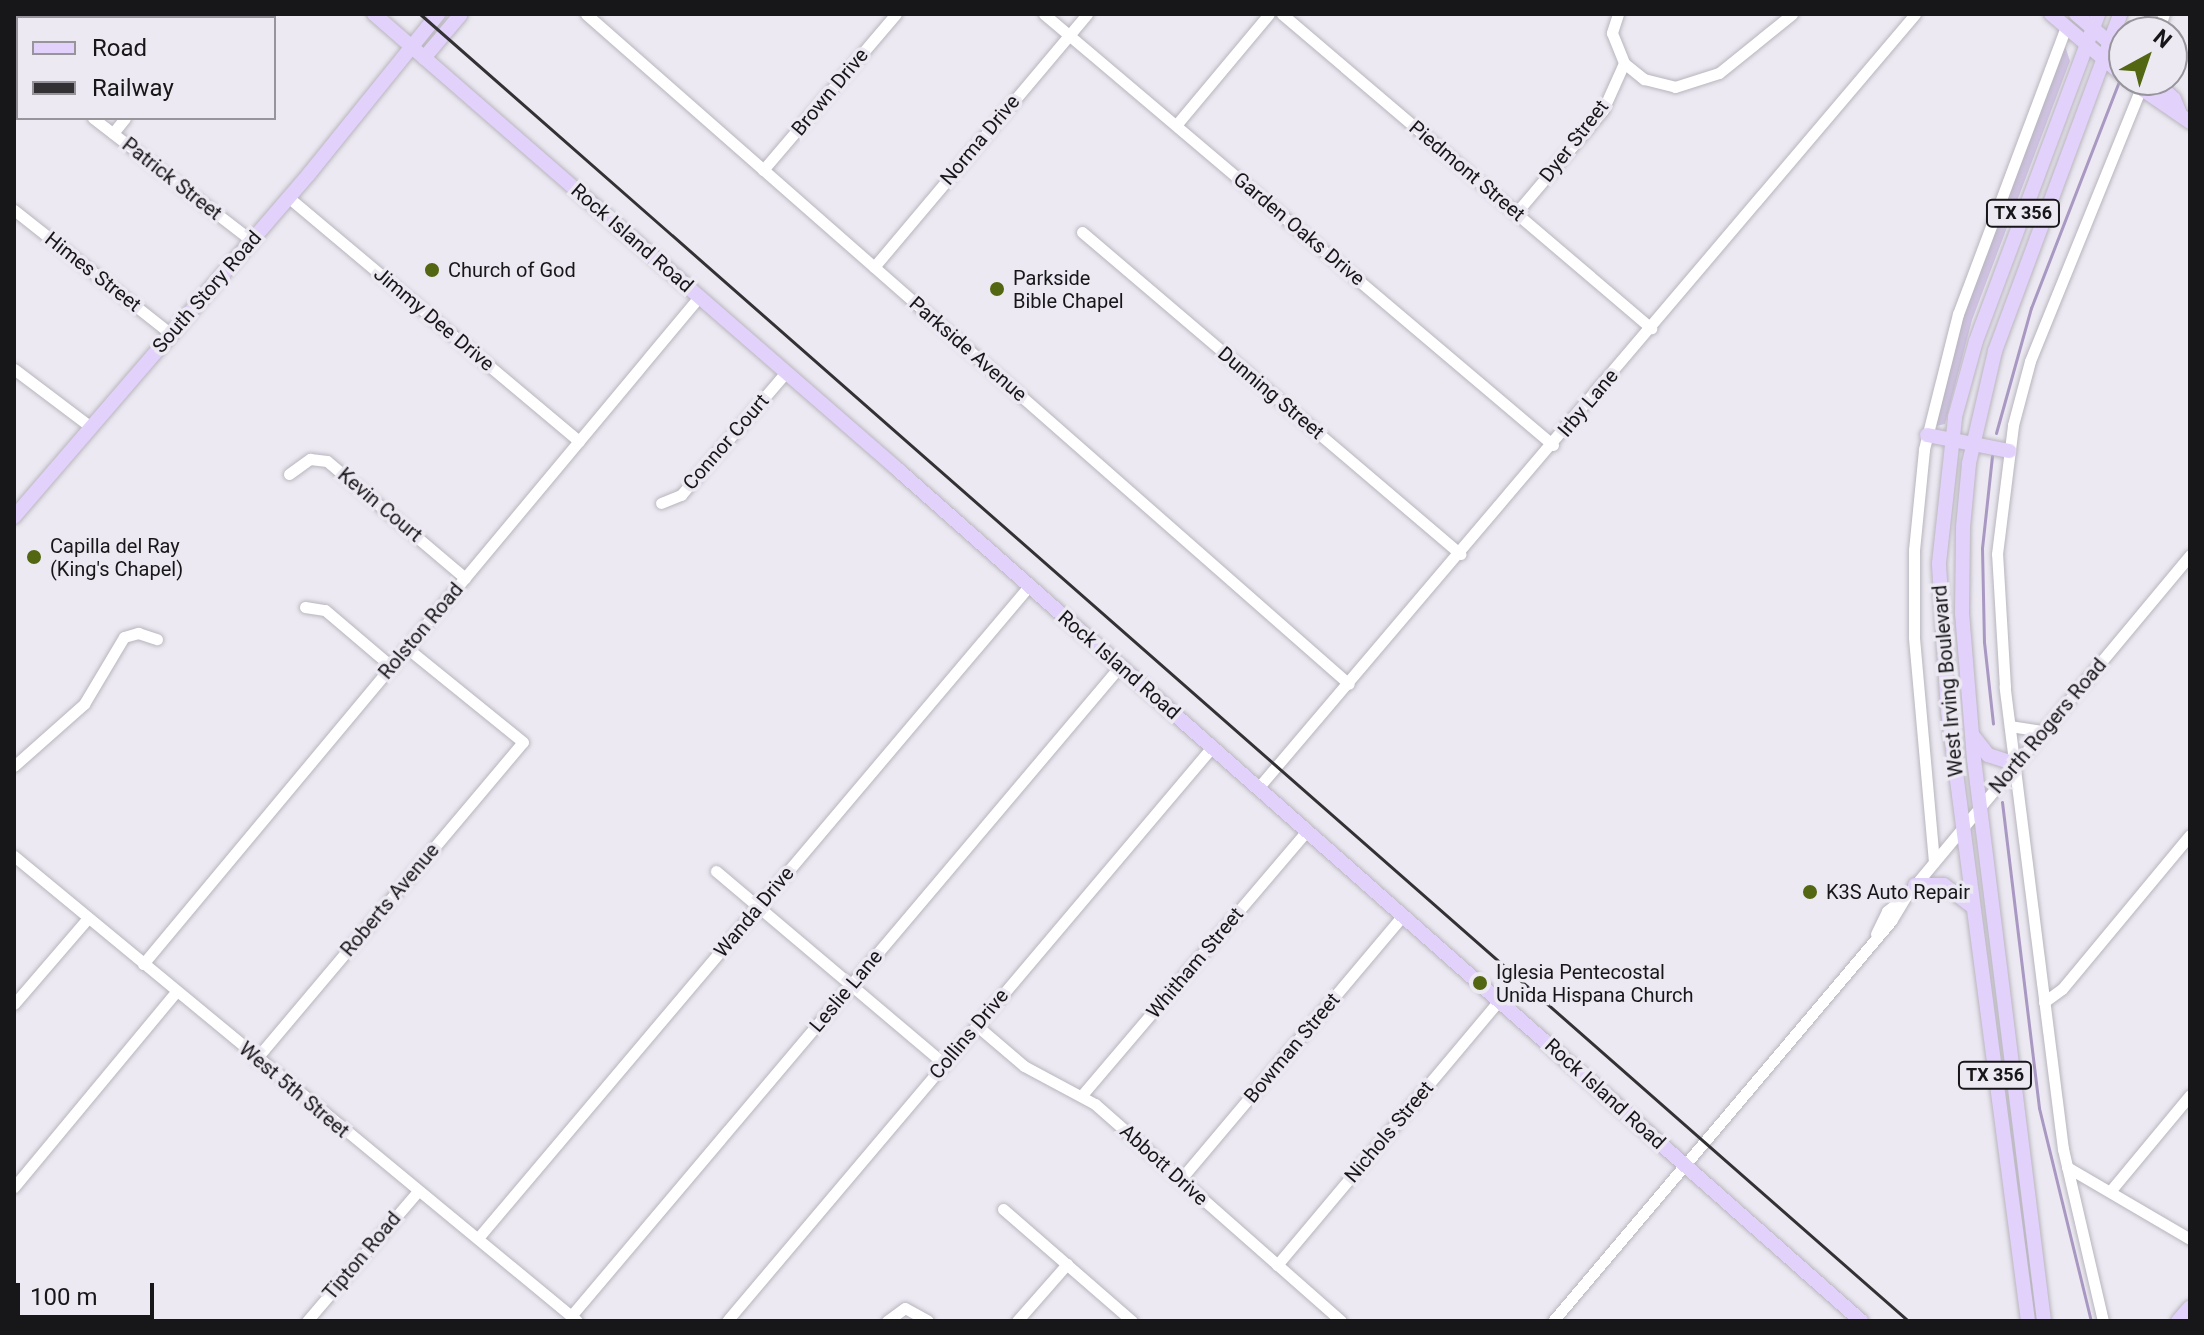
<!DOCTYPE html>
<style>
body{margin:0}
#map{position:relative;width:2204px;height:1335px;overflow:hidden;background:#ece9f2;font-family:Roboto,sans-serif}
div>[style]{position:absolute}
.green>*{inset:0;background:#cec2e1}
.stream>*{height:3px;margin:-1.5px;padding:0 1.5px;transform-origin:1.5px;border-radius:1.5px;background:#a898c2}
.roads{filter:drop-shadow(0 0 2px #b8b5bd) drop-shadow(0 0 2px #b8b5bd)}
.minor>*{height:11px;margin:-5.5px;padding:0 5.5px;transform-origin:5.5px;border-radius:5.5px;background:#fff}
.major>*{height:14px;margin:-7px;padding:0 7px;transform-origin:7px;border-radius:7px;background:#e2d1fb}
.rail>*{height:3px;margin:-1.5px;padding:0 1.5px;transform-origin:1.5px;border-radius:1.5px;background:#333134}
.dots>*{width:22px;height:22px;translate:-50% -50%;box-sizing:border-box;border:4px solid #ece9f2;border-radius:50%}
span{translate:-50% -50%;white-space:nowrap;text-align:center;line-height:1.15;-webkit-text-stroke:7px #ece9f2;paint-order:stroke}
.shield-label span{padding:2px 6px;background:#ece9f2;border:2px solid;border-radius:6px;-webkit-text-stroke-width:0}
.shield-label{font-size:18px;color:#171618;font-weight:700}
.street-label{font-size:20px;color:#171618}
.poi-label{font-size:20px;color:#171618}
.left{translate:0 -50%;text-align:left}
.frame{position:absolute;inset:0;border:16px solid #171618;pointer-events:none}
.legend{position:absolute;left:16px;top:16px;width:260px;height:104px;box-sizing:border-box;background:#ece9f2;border:2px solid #97959b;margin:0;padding:10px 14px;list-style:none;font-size:24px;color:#171618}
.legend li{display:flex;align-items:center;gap:16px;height:40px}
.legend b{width:40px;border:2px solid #97959b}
.north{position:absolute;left:2108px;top:16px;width:80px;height:80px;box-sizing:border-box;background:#ece9f2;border:2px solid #97959b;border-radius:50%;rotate:40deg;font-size:22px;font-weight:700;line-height:32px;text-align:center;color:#171618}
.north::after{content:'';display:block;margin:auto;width:28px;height:36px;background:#536612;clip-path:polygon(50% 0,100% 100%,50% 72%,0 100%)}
.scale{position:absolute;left:16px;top:1283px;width:138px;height:36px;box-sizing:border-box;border:4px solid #171618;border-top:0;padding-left:10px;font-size:24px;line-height:28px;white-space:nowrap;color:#171618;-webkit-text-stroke:6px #ece9f2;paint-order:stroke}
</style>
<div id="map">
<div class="green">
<div style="clip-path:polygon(2064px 43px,2070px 61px,1972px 320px,1945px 424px,1936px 426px,1965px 309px)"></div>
</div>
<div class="stream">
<div style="left:2139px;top:32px;width:19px;rotate:-69deg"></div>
<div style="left:1996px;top:433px;width:130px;rotate:-74.4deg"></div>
<div style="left:2031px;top:308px;width:243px;rotate:-68.8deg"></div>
<div style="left:1992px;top:456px;width:93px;rotate:96.2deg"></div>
<div style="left:1982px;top:548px;width:94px;rotate:88.8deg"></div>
<div style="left:1984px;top:642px;width:82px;rotate:83.7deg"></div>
<div style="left:2002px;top:802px;width:308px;rotate:83.1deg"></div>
<div style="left:2039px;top:1108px;width:219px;rotate:76.3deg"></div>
</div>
<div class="roads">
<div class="minor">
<div style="left:586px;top:14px;width:1015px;rotate:41.29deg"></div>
<div style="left:1044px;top:14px;width:667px;rotate:40.26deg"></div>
<div style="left:1282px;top:14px;width:485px;rotate:40.4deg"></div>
<div style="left:1618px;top:14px;width:20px;rotate:108deg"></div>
<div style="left:1612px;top:33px;width:32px;rotate:68deg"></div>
<div style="left:1624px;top:63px;width:26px;rotate:39deg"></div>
<div style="left:1644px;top:79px;width:32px;rotate:14deg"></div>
<div style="left:1675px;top:87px;width:46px;rotate:-17.7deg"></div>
<div style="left:1719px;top:73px;width:94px;rotate:-38.9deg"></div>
<div style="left:60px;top:18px;width:5px;rotate:-53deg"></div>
<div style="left:214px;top:18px;width:5px;rotate:-53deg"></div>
<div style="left:2158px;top:32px;width:19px;rotate:-72deg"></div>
<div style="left:14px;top:56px;width:5px;rotate:37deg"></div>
<div style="left:93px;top:118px;width:200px;rotate:37.7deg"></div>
<div style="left:1177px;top:124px;width:143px;rotate:-50.1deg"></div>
<div style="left:113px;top:133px;width:19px;rotate:-51deg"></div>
<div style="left:763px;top:170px;width:205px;rotate:-49.6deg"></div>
<div style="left:288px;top:197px;width:380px;rotate:40deg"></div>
<div style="left:14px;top:210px;width:200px;rotate:38.3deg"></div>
<div style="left:1516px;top:213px;width:135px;rotate:-49.8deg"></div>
<div style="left:1603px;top:110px;width:51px;rotate:-65.9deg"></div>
<div style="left:1082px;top:232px;width:497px;rotate:40.4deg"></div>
<div style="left:874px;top:267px;width:331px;rotate:-49.9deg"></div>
<div style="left:14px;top:369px;width:96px;rotate:37deg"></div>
<div style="left:289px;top:474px;width:26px;rotate:-36deg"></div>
<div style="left:310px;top:459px;width:17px;rotate:7deg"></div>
<div style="left:327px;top:461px;width:181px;rotate:40.3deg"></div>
<div style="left:661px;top:503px;width:22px;rotate:-22deg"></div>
<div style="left:681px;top:495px;width:162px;rotate:-49.5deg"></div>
<div style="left:305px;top:607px;width:20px;rotate:9deg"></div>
<div style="left:325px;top:610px;width:88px;rotate:40.4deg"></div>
<div style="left:2010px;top:726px;width:33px;rotate:9deg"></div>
<div style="left:14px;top:766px;width:94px;rotate:-41.5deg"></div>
<div style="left:84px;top:704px;width:78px;rotate:-59.2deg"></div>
<div style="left:124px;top:637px;width:15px;rotate:-16deg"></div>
<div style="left:138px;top:633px;width:20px;rotate:18deg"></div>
<div style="left:1258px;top:788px;width:1015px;rotate:-49.67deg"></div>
<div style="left:14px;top:856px;width:730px;rotate:39.55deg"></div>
<div style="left:1934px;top:862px;width:226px;rotate:-95.1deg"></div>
<div style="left:1914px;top:637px;width:87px;rotate:-90deg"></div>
<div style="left:1914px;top:550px;width:101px;rotate:-84.3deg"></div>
<div style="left:1924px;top:449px;width:139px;rotate:-75.9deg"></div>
<div style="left:1958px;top:314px;width:307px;rotate:-69.4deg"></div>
<div style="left:716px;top:871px;width:299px;rotate:40.2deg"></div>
<div style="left:1876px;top:934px;width:25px;rotate:-64deg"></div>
<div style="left:1887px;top:911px;width:24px;rotate:-38deg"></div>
<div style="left:1906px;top:896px;width:444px;rotate:-50.2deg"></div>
<div style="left:143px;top:964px;width:868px;rotate:-50.19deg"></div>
<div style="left:2044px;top:1002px;width:22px;rotate:-36deg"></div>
<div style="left:2062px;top:989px;width:200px;rotate:-50.3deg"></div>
<div style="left:14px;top:1004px;width:113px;rotate:-49.3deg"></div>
<div style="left:976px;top:1025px;width:63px;rotate:40.5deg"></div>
<div style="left:1024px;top:1066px;width:81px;rotate:28.2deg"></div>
<div style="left:1095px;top:1104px;width:328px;rotate:41.4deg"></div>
<div style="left:256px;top:1059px;width:414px;rotate:-49.9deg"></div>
<div style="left:523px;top:742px;width:149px;rotate:-141deg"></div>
<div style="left:1082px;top:1095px;width:347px;rotate:-49.6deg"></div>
<div style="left:2067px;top:1167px;width:143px;rotate:30.3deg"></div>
<div style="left:1180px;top:1180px;width:346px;rotate:-49.9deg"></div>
<div style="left:14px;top:1187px;width:254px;rotate:-50.3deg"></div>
<div style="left:2112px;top:1189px;width:122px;rotate:-50.3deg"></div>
<div style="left:1003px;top:1209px;width:171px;rotate:41deg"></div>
<div style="left:478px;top:1238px;width:854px;rotate:-49.8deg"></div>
<div style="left:1277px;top:1265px;width:347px;rotate:-50deg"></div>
<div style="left:571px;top:1316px;width:852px;rotate:-49.81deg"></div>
<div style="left:307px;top:1321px;width:170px;rotate:-49.5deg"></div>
<div style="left:727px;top:1321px;width:751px;rotate:-49.8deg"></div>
<div style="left:887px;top:1321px;width:22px;rotate:-36deg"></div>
<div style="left:905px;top:1308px;width:26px;rotate:29deg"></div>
<div style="left:1017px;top:1321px;width:76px;rotate:-48.7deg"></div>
<div style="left:1553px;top:1321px;width:524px;rotate:-49.8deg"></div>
<div style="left:1891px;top:921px;width:29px;rotate:-59deg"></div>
<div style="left:2103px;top:1321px;width:177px;rotate:-103.1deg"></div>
<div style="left:2063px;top:1149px;width:466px;rotate:-97.2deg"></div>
<div style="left:2005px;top:687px;width:133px;rotate:-93.4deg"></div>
<div style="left:1997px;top:554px;width:130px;rotate:-82.9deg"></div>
<div style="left:2013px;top:425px;width:66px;rotate:-75.1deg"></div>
<div style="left:2030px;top:361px;width:292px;rotate:-67.9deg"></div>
</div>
<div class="major">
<div style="left:374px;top:14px;width:692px;rotate:41.01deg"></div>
<div style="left:896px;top:468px;width:1288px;rotate:41.47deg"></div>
<div style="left:2051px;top:14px;width:96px;rotate:40.3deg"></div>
<div style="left:2076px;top:14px;width:63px;rotate:40.5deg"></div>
<div style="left:424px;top:58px;width:57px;rotate:-49.9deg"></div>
<div style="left:2129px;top:80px;width:74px;rotate:34.5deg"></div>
<div style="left:2153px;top:80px;width:28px;rotate:42deg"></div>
<div style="left:2174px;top:99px;width:16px;rotate:68deg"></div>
<div style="left:1927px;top:435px;width:84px;rotate:11deg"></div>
<div style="left:14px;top:517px;width:452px;rotate:-49.3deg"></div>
<div style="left:309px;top:174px;width:206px;rotate:-51.1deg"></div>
<div style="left:1974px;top:737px;width:23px;rotate:52deg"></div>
<div style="left:1988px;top:755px;width:28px;rotate:18deg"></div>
<div style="left:1915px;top:885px;width:29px"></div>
<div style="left:1944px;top:885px;width:35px;rotate:37deg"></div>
<div style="left:2028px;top:1321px;width:614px;rotate:-97.48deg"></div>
<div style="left:1948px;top:712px;width:149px;rotate:-93.5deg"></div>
<div style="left:1939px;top:563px;width:147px;rotate:-83.7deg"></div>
<div style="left:1955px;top:417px;width:79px;rotate:-74.6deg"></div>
<div style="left:1976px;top:341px;width:349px;rotate:-69.5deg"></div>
<div style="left:2044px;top:1321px;width:566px;rotate:-97.1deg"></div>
<div style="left:1974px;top:759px;width:146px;rotate:-94.7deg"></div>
<div style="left:1962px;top:613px;width:86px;rotate:-89.3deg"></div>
<div style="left:1963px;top:527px;width:64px;rotate:-84.6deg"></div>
<div style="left:1969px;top:463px;width:115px;rotate:-76.9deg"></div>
<div style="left:1995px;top:351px;width:359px;rotate:-69.6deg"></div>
<div style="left:2178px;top:1321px;width:18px;rotate:-49deg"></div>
</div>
</div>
<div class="rail">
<div style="left:420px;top:14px;width:1981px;rotate:41.29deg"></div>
</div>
<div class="dots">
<div style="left:432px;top:270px;background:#536612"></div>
<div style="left:997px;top:289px;background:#536612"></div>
<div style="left:34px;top:557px;background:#536612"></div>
<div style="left:1810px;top:892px;background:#536612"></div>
<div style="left:1480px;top:983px;background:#536612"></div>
</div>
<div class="shield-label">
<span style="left:2023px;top:213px">TX 356</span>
<span style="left:1995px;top:1075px">TX 356</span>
</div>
<div class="street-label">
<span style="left:830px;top:92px;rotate:-50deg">Brown Drive</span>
<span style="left:980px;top:140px;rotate:-50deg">Norma Drive</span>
<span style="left:1574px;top:141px;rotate:-52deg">Dyer Street</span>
<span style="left:1467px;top:171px;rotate:40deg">Piedmont Street</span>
<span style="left:172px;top:179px;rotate:38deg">Patrick Street</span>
<span style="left:1299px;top:229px;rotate:40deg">Garden Oaks Drive</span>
<span style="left:632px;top:238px;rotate:41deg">Rock Island Road</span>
<span style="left:93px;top:272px;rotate:38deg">Himes Street</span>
<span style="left:207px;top:292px;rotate:-49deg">South Story Road</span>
<span style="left:434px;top:319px;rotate:40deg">Jimmy Dee Drive</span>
<span style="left:968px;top:349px;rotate:41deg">Parkside Avenue</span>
<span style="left:1271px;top:393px;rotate:40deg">Dunning Street</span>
<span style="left:1588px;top:403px;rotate:-50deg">Irby Lane</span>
<span style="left:726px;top:442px;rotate:-49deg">Connor Court</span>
<span style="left:380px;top:505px;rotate:40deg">Kevin Court</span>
<span style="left:421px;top:631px;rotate:-50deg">Rolston Road</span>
<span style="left:1119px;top:665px;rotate:41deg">Rock Island Road</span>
<span style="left:1948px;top:681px;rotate:-95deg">West Irving Boulevard</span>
<span style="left:2048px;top:726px;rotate:-50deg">North Rogers Road</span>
<span style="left:390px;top:900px;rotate:-50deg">Roberts Avenue</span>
<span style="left:754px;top:912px;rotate:-50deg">Wanda Drive</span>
<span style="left:1195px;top:963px;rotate:-50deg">Whitham Street</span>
<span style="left:846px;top:991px;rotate:-50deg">Leslie Lane</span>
<span style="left:969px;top:1034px;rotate:-50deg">Collins Drive</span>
<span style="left:1292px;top:1048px;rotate:-50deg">Bowman Street</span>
<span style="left:294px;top:1090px;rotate:40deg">West 5th Street</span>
<span style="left:1605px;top:1094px;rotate:42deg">Rock Island Road</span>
<span style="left:1389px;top:1132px;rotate:-50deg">Nichols Street</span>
<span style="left:1164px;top:1165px;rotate:42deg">Abbott Drive</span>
<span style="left:362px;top:1256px;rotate:-50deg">Tipton Road</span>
</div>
<div class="poi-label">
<span class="left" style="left:448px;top:270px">Church of God</span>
<span class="left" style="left:1013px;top:290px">Parkside<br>Bible Chapel</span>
<span class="left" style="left:50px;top:558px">Capilla del Ray<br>(King's Chapel)</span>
<span class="left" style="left:1826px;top:892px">K3S Auto Repair</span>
<span class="left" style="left:1496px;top:984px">Iglesia Pentecostal<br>Unida Hispana Church</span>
</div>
<div class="frame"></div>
<ul class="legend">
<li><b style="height:10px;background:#e2d1fb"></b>Road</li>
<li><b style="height:10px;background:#333134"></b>Railway</li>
</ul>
<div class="north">N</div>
<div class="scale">100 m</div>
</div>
